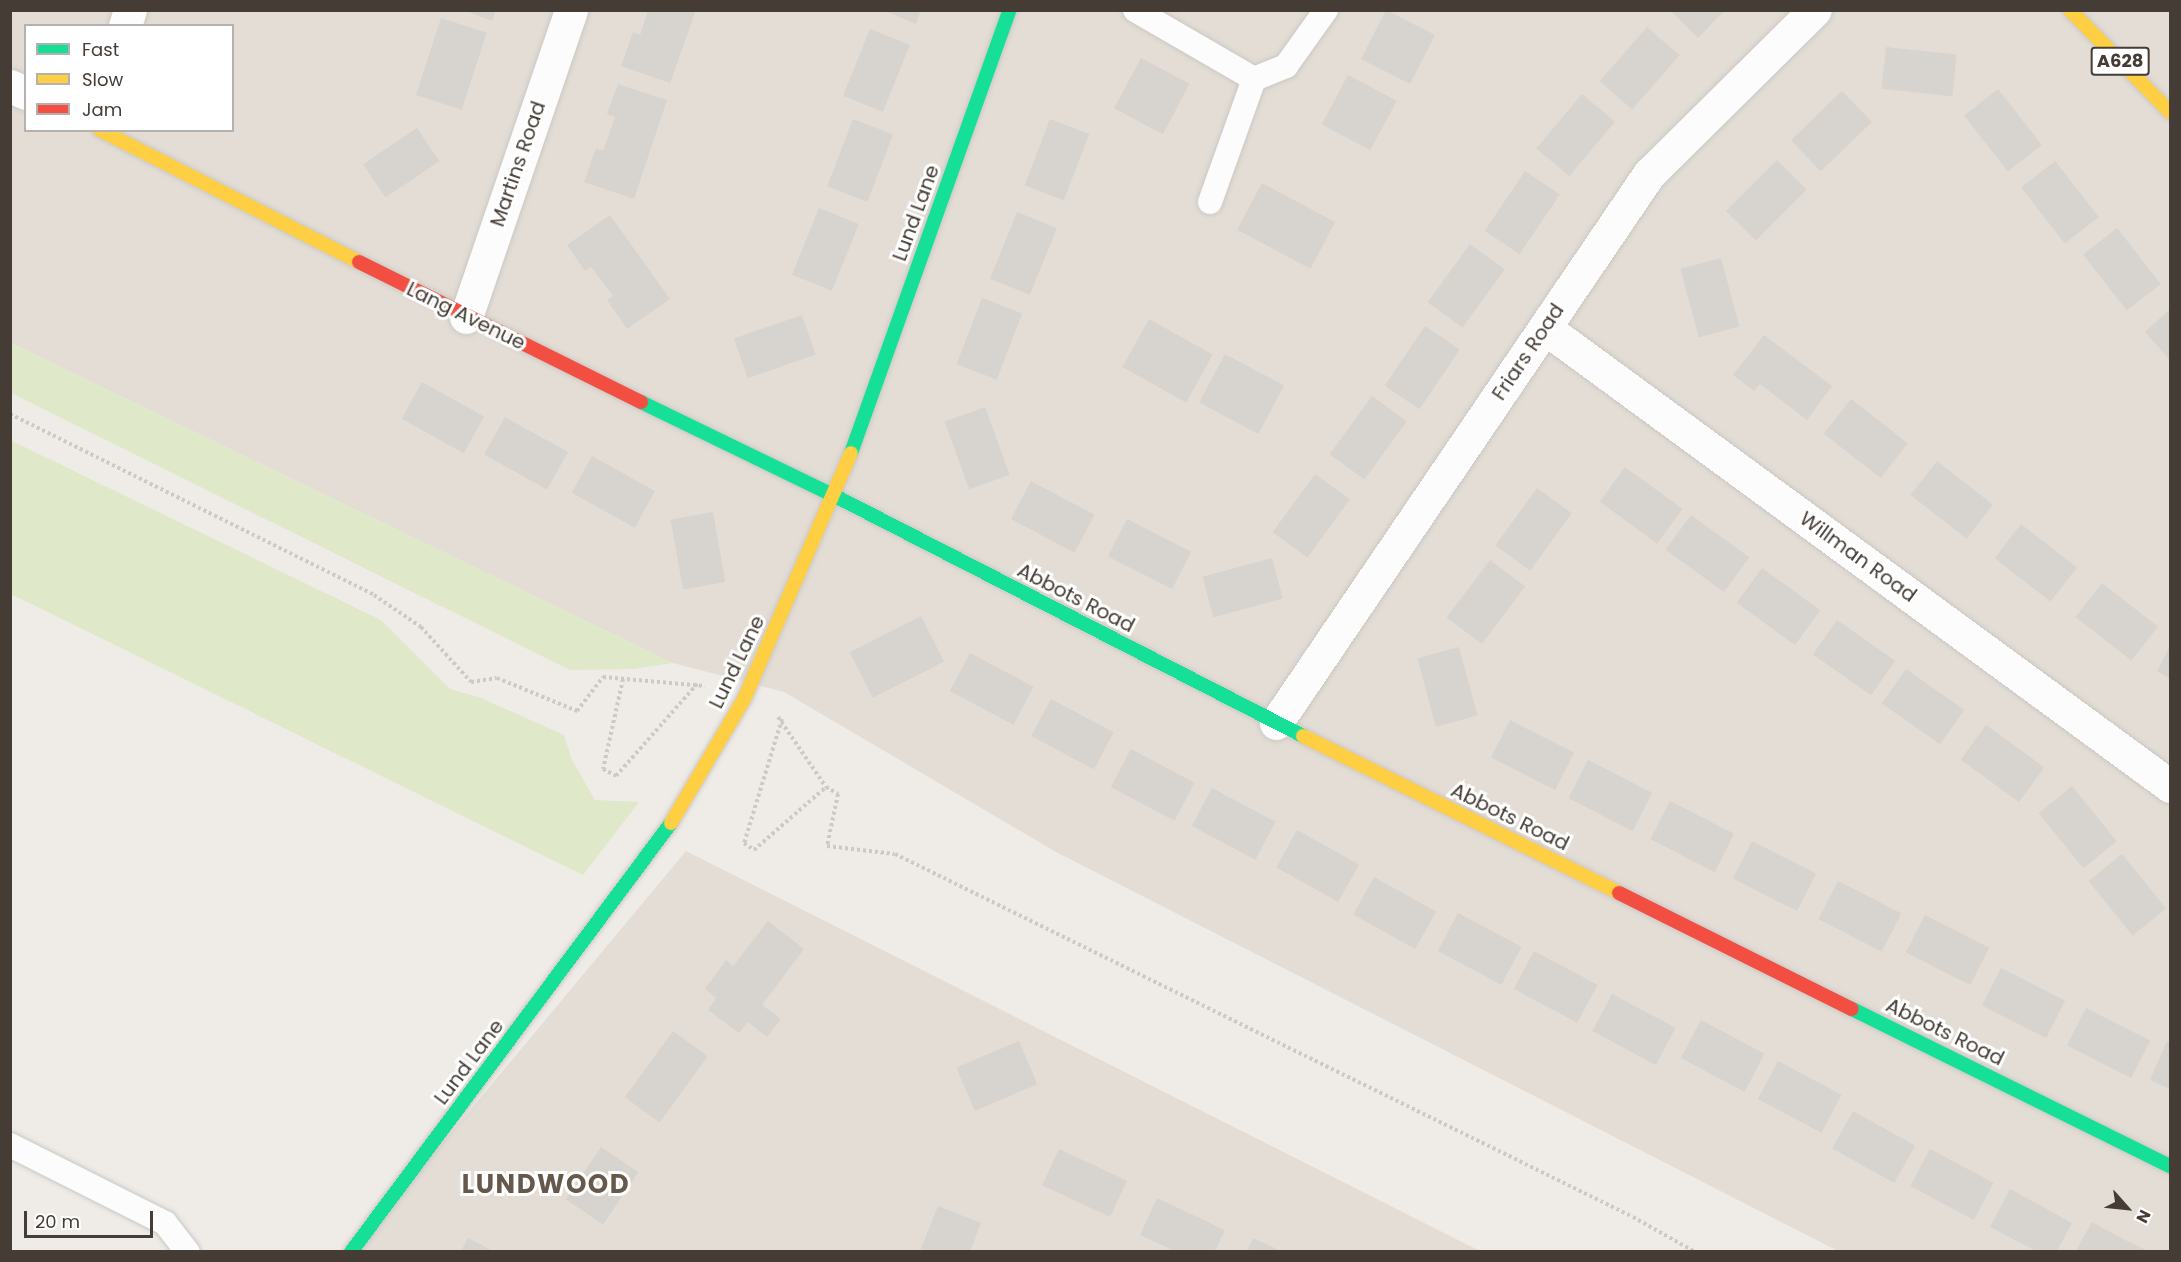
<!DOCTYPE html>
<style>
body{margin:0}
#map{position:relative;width:2181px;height:1262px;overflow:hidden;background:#efece8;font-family:Poppins,sans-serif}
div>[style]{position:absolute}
.residential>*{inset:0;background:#e3ddd5}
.green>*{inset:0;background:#dfe8c8}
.building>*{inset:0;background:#d7d3cf;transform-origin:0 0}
.path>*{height:4px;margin-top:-2px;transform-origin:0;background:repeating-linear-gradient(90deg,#cdcac6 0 3px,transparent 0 6px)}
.roads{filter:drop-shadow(0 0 2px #cbc8c4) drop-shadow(0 0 2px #cbc8c4)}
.lane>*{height:24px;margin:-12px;padding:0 12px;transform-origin:12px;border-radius:12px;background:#fdfcfc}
.street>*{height:33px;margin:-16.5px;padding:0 16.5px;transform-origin:16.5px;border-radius:16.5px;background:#fdfcfc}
.fast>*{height:14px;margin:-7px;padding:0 7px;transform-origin:7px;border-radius:7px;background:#16e098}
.slow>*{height:14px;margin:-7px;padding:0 7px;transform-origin:7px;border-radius:7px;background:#ffcf43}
.jam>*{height:14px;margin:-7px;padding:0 7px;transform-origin:7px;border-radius:7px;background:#f24e42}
span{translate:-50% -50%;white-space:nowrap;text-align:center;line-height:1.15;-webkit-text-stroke:6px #fff;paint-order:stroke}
.shield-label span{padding:2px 4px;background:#fff;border:2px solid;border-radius:4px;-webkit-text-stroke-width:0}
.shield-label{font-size:18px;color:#443c35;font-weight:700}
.street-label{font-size:20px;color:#443c35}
.district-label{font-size:26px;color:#66594c;font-weight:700;letter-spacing:1.5px}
.frame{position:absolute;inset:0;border:12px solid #443c35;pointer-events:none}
.legend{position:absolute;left:24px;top:24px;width:210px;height:108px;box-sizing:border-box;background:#fff;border:2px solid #b4b1ae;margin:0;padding:8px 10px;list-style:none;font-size:18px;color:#443c35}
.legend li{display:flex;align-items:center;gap:12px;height:30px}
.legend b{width:30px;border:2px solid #b4b1ae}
.north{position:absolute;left:2097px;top:1178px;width:60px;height:60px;-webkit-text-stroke:4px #fff;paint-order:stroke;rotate:117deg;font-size:16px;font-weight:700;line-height:24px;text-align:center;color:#443c35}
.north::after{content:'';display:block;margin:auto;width:21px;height:27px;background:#443c35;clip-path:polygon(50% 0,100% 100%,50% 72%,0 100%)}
.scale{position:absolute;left:24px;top:1211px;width:129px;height:27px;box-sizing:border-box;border:3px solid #443c35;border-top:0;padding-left:8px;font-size:18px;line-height:21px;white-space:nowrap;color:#443c35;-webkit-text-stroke:4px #fff;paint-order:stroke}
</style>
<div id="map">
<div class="residential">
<div style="clip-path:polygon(evenodd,10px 11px,2170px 11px,2170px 1251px,1838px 1251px,1056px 852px,784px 692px,673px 663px,11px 343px,10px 11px,26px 26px,232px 26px,232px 130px,26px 130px,26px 26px)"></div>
<div style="clip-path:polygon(686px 851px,1480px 1251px,352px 1252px)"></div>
</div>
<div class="green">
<div style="clip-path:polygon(10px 343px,11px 343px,673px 663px,633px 669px,570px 670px,11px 393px)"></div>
<div style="clip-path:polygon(10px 440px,381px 620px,450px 689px,481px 698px,564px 735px,572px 760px,595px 800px,639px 802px,583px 875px,11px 594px)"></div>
</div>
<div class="building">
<div style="clip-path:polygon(463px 10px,496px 10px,492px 21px)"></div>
<div style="clip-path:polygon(648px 10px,696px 10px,670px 83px,621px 66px,633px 32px,640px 35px)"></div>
<div style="clip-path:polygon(883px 10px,921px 10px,916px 24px)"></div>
<div style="left:1386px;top:10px;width:55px;height:55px;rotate:27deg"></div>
<div style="clip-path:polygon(1670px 10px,1725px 10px,1698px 38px)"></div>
<div style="left:441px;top:18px;width:48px;height:81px;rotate:18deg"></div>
<div style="left:1647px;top:27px;width:43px;height:72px;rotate:41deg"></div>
<div style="left:870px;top:29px;width:43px;height:72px;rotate:22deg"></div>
<div style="left:1886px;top:47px;width:71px;height:42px;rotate:6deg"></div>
<div style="left:1141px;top:58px;width:55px;height:57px;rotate:28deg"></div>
<div style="left:1348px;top:75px;width:55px;height:56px;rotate:28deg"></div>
<div style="clip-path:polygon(618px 84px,667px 100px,634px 199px,584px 182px,596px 148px,603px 151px,615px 117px,607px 114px)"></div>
<div style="left:1998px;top:89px;width:71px;height:43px;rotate:52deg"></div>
<div style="left:1842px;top:91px;width:43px;height:71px;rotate:46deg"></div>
<div style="left:1582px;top:94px;width:43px;height:71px;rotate:40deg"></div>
<div style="left:853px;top:119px;width:43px;height:72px;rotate:21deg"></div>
<div style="left:1050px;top:119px;width:42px;height:71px;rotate:21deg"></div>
<div style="left:417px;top:128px;width:40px;height:65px;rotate:56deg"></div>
<div style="left:1777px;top:160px;width:42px;height:72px;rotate:45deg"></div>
<div style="left:2055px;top:161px;width:71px;height:43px;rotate:52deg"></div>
<div style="left:1525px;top:171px;width:42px;height:72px;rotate:34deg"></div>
<div style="left:1262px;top:183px;width:83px;height:53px;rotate:28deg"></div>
<div style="left:819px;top:208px;width:43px;height:72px;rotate:22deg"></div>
<div style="left:1017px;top:212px;width:43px;height:72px;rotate:22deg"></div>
<div style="clip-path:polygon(610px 215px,670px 299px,627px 329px,607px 300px,613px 296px,591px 267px,585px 271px,567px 245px)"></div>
<div style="left:2117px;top:228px;width:71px;height:43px;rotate:52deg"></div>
<div style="left:1470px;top:244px;width:43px;height:72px;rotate:36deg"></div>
<div style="left:1721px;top:258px;width:71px;height:42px;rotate:75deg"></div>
<div style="left:982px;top:298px;width:43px;height:71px;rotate:21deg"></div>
<div style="clip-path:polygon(2170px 309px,2170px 360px,2145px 332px)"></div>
<div style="left:802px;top:315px;width:42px;height:72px;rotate:71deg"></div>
<div style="left:1149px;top:319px;width:73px;height:55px;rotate:29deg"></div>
<div style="left:1425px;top:326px;width:42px;height:72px;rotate:34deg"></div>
<div style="clip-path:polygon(1764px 335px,1832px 386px,1807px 420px,1760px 384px,1754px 391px,1733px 375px)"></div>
<div style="left:1225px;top:354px;width:67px;height:55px;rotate:28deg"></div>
<div style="left:422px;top:382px;width:71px;height:42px;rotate:29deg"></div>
<div style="left:1372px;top:396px;width:43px;height:72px;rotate:36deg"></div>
<div style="left:1851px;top:399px;width:72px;height:44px;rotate:38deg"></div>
<div style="left:985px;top:407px;width:72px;height:43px;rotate:70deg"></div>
<div style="left:505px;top:417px;width:72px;height:43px;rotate:29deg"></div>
<div style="left:592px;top:456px;width:72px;height:42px;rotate:29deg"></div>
<div style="left:1937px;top:461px;width:71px;height:43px;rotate:38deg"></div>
<div style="left:1625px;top:467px;width:71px;height:43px;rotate:36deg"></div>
<div style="left:1315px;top:474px;width:43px;height:72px;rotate:36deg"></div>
<div style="left:1031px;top:481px;width:72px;height:43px;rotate:28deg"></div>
<div style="left:1537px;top:488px;width:43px;height:71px;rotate:36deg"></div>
<div style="left:713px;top:512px;width:71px;height:43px;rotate:80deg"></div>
<div style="left:1691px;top:515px;width:72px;height:43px;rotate:36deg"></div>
<div style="left:1127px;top:519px;width:72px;height:42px;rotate:27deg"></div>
<div style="left:2021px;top:524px;width:71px;height:43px;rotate:38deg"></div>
<div style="left:1272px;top:558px;width:42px;height:72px;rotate:75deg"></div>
<div style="left:1490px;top:560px;width:44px;height:72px;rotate:37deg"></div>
<div style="left:1762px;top:568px;width:72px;height:43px;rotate:36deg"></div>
<div style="left:2102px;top:583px;width:71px;height:43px;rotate:38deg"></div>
<div style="left:921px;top:616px;width:51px;height:80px;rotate:63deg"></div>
<div style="left:1837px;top:620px;width:71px;height:42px;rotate:35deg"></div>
<div style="clip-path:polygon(2170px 646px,2170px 679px,2157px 671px)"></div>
<div style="left:1459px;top:647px;width:71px;height:43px;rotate:75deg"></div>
<div style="left:970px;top:653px;width:72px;height:43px;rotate:28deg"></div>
<div style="left:1906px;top:669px;width:71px;height:42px;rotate:35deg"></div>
<div style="left:1051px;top:699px;width:71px;height:42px;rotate:28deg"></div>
<div style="left:1510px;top:720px;width:72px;height:42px;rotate:27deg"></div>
<div style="left:1986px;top:725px;width:72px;height:43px;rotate:36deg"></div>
<div style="left:1131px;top:749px;width:72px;height:43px;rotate:28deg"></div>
<div style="left:1588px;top:760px;width:72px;height:43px;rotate:27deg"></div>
<div style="left:2072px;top:786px;width:71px;height:43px;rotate:51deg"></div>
<div style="left:1212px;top:788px;width:72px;height:43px;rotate:28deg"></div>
<div style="left:1670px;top:801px;width:72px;height:43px;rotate:27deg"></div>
<div style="left:1297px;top:830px;width:71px;height:43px;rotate:29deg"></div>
<div style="left:1752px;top:841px;width:72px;height:42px;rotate:27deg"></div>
<div style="left:2122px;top:854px;width:70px;height:43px;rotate:51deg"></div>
<div style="left:1374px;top:877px;width:71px;height:43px;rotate:29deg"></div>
<div style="left:1838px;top:881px;width:71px;height:43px;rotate:27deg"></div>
<div style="left:1458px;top:913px;width:72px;height:43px;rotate:28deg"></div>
<div style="left:1925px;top:915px;width:72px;height:42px;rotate:27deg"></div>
<div style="clip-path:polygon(768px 921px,804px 949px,762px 1005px,781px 1019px,767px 1037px,748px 1022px,739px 1033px,708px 1010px,716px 998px,705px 989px,726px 960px,733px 966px)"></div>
<div style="left:1534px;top:951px;width:72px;height:43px;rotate:28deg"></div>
<div style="left:2001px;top:968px;width:72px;height:42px;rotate:27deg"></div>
<div style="left:1612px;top:994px;width:72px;height:42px;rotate:28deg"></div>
<div style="left:2086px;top:1008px;width:72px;height:42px;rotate:27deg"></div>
<div style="left:1701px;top:1020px;width:72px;height:43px;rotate:28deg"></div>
<div style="left:673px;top:1031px;width:43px;height:82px;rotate:36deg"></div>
<div style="left:1019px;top:1041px;width:47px;height:68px;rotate:67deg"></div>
<div style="clip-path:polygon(2167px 1041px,2170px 1043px,2170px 1089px,2150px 1080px)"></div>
<div style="left:1778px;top:1061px;width:72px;height:43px;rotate:28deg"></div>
<div style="left:1853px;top:1111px;width:71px;height:43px;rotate:29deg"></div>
<div style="left:601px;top:1147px;width:45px;height:63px;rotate:34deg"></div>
<div style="left:1059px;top:1149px;width:75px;height:40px;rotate:25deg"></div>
<div style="left:1930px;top:1149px;width:72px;height:42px;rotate:28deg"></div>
<div style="clip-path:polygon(2010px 1189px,2072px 1223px,2057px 1251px,2036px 1251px,1990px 1227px)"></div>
<div style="clip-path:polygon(1157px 1198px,1225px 1230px,1215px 1251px,1175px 1251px,1140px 1235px)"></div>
<div style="clip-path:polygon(938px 1206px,981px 1223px,970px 1251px,920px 1251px)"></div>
<div style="clip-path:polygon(2092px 1222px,2123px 1239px,2148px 1251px,2076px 1251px)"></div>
<div style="clip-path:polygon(468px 1238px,493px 1251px,461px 1251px)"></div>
<div style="clip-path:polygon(1253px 1238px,1281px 1251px,1247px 1251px)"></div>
</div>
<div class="path">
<div style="left:10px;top:414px;width:407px;rotate:26.4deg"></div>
<div style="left:374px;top:595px;width:57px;rotate:34.2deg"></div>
<div style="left:421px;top:627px;width:74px;rotate:47.7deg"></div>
<div style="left:471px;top:682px;width:26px;rotate:-9deg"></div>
<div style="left:497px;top:678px;width:87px;rotate:22.4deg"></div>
<div style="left:577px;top:711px;width:43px;rotate:-52.6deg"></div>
<div style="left:603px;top:677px;width:102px;rotate:5deg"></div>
<div style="left:623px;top:679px;width:92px;rotate:102.5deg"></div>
<div style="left:603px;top:769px;width:15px;rotate:28deg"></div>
<div style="left:616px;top:776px;width:123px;rotate:-48.6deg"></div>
<div style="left:778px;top:717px;width:85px;rotate:55.6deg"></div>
<div style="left:826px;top:787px;width:14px;rotate:30deg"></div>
<div style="left:838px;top:794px;width:53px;rotate:101.9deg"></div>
<div style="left:827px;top:846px;width:68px;rotate:6.7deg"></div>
<div style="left:895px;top:854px;width:822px;rotate:26.19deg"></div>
<div style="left:1633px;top:1217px;width:71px;rotate:29.4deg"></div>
<div style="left:782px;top:719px;width:130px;rotate:107deg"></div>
<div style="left:744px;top:843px;width:12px;rotate:35deg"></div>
<div style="left:754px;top:850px;width:96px;rotate:-41.2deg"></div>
</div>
<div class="roads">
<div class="lane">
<div style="left:1135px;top:10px;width:138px;rotate:30.1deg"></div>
<div style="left:1254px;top:79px;width:35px;rotate:-22deg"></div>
<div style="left:1286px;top:66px;width:69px;rotate:-54.5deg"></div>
<div style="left:1210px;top:202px;width:131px;rotate:-70.3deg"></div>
<div style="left:10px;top:1145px;width:174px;rotate:26.7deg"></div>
<div style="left:165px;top:1223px;width:37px;rotate:52deg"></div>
</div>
<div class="street">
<div style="left:125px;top:26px;width:17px;rotate:-73deg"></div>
<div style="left:10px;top:86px;width:17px;rotate:24deg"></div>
<div style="left:466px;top:317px;width:324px;rotate:-71.1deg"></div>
<div style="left:1545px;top:328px;width:775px;rotate:36.23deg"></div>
<div style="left:1276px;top:723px;width:664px;rotate:-55.81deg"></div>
<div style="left:1649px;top:174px;width:233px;rotate:-44.7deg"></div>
</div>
<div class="fast">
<div style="left:641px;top:402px;width:216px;rotate:25.9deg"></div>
<div style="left:835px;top:496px;width:526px;rotate:27.15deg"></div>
<div style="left:851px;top:453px;width:471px;rotate:-70.3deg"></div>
<div style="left:1852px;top:1009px;width:355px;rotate:26.3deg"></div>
<div style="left:351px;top:1252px;width:535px;rotate:-53.28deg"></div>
</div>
<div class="slow">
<div style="left:2070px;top:10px;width:143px;rotate:45.6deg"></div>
<div style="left:100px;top:130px;width:291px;rotate:27deg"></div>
<div style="left:1303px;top:736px;width:353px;rotate:26.4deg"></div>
<div style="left:671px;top:823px;width:144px;rotate:-59.5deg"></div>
<div style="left:744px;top:699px;width:268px;rotate:-66.5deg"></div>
</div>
<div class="jam">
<div style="left:359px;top:262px;width:315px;rotate:26.4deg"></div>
<div style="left:1619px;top:893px;width:260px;rotate:26.5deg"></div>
</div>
</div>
<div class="shield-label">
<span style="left:2120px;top:61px">A628</span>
</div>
<div class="street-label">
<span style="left:518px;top:164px;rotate:-71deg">Martins Road</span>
<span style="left:916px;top:213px;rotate:-70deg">Lund Lane</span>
<span style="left:466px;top:316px;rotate:26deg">Lang Avenue</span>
<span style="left:1528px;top:352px;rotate:-56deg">Friars Road</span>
<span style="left:1858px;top:557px;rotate:36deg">Willman Road</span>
<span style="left:1076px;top:598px;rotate:27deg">Abbots Road</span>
<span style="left:737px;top:662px;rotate:-64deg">Lund Lane</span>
<span style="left:1510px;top:817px;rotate:26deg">Abbots Road</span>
<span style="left:1945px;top:1032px;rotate:26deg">Abbots Road</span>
<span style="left:469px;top:1062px;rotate:-53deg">Lund Lane</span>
</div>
<div class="district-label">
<span style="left:546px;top:1185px">LUNDWOOD</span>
</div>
<div class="frame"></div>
<ul class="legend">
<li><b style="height:8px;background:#16e098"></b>Fast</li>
<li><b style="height:8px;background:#ffcf43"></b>Slow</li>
<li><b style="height:8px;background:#f24e42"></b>Jam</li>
</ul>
<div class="north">N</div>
<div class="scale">20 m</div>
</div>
